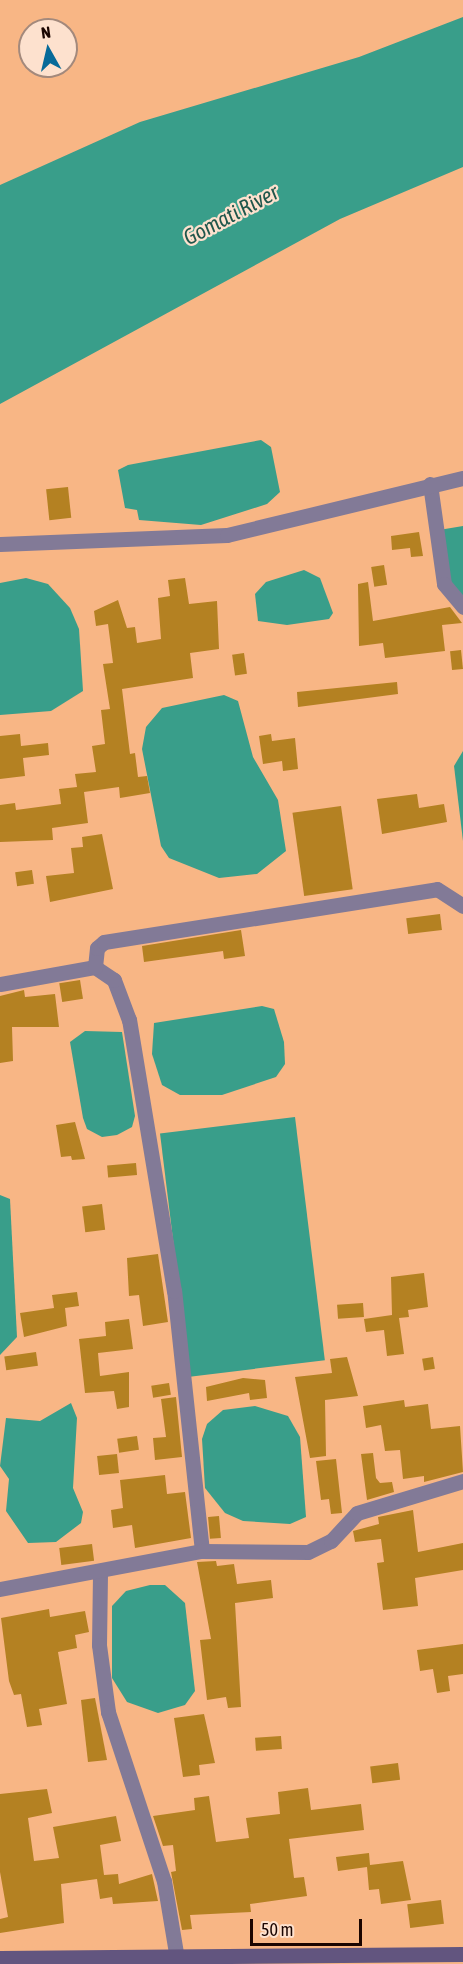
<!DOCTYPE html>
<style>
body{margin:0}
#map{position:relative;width:463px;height:1964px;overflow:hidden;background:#f8b685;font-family:"Asap Condensed",sans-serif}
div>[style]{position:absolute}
.water>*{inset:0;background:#399e8a;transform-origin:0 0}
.building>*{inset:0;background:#b48122;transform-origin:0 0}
.minor>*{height:15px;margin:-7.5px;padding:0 7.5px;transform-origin:7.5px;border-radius:7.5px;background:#827a97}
.tertiary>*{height:15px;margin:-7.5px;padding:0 7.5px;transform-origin:7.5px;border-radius:7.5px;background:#827a97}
.secondary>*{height:15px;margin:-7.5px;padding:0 7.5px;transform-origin:7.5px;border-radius:7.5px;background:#62557f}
span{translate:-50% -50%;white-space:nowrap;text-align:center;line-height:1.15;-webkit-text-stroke:4.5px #fde1ce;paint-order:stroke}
.water-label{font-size:22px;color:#1f564b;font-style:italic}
.north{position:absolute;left:18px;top:18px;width:60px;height:60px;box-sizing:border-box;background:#fde1ce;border:2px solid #a3897c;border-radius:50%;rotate:352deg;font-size:16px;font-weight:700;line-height:24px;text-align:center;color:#1b0500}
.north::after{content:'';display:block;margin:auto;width:21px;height:27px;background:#076a99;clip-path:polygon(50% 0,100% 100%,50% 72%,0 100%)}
.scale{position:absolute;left:250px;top:1919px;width:112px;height:27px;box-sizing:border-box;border:3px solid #1b0500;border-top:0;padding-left:8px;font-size:18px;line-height:21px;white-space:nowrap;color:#1b0500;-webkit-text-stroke:4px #fde1ce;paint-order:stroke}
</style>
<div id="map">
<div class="water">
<div style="clip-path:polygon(463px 17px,463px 167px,340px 219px,0 404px,0 185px,140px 122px,359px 57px)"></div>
<div style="clip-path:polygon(261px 440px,271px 447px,280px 492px,267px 504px,201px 525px,139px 520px,137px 510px,125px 508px,118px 470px,128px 465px)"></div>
<div style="clip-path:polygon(463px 526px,463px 600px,446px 576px,439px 530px)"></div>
<div style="clip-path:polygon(304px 570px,320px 578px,333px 613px,329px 619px,287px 625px,258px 621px,255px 594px,266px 582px)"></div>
<div style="clip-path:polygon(26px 578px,48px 584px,70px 608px,79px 629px,83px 691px,51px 711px,0 715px,0 583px)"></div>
<div style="clip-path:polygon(224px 695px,238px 701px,253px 757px,278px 800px,286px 851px,257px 874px,219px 878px,169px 858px,161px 846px,142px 749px,146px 727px,162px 708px)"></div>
<div style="clip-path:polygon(463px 751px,463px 841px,454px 766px)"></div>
<div style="clip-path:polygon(262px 1006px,274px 1009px,284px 1042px,285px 1064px,276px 1077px,222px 1095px,180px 1095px,162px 1085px,152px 1054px,154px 1023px)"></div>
<div style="clip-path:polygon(85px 1031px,122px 1032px,135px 1116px,132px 1127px,117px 1135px,102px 1137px,87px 1129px,83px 1118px,70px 1042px)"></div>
<div style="left:295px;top:1117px;width:245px;height:136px;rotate:83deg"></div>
<div style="clip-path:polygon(0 1195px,10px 1199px,17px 1337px,0 1355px)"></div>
<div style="clip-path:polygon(71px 1403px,77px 1418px,73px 1488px,83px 1512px,81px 1523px,56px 1542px,28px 1543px,6px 1511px,9px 1479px,0 1466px,6px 1418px,40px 1421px)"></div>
<div style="clip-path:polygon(255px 1406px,288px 1416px,300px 1437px,306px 1517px,290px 1524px,243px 1521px,225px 1513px,205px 1488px,202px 1439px,207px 1424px,223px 1410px)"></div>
<div style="clip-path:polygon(150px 1585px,165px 1585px,185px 1603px,195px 1691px,185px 1705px,158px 1713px,127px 1702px,112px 1678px,112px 1606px,126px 1591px)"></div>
</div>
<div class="building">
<div style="left:68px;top:487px;width:31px;height:22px;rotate:84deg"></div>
<div style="clip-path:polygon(419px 532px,423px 556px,411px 557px,410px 548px,392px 550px,391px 536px)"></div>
<div style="left:384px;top:565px;width:20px;height:13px;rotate:81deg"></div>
<div style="clip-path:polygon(185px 578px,189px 604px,217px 601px,219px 649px,190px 653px,193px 678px,122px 689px,130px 754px,135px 753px,138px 777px,147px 776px,150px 793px,120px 798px,119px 787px,84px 792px,88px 823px,52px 828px,53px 840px,0 842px,0 805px,15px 803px,16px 810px,61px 804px,59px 789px,77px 787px,75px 774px,96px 772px,92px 746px,105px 744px,101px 710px,110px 709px,103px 664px,113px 663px,108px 624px,96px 626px,94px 611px,118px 600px,127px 628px,135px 627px,137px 643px,161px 639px,158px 598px,170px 596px,168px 580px)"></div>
<div style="clip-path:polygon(368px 582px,373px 621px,450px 607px,462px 623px,442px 625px,445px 651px,385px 658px,383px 643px,359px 646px,358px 584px)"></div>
<div style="left:461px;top:650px;width:19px;height:11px;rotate:84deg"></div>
<div style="left:244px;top:653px;width:21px;height:12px;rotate:82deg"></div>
<div style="clip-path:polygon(397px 682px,398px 694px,298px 707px,297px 692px)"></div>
<div style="clip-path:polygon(20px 734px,21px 746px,48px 743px,49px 755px,23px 758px,25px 776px,0 779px,0 736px)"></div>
<div style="clip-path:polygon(271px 734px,272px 741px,295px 738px,298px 769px,283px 771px,282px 761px,263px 764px,259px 736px)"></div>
<div style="clip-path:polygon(417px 794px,419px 808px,444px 804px,447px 822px,382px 834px,377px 799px)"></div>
<div style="left:341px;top:806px;width:84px;height:49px;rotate:82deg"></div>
<div style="clip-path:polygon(102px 834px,113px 889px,50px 902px,46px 876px,74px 873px,71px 848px,83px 847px,82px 837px)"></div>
<div style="left:32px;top:870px;width:14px;height:17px;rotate:82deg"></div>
<div style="left:440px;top:914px;width:16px;height:34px;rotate:83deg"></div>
<div style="clip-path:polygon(241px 930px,245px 956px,224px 959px,223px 951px,144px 962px,142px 946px)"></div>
<div style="left:80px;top:980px;width:19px;height:21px;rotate:81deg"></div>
<div style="clip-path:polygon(24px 990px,25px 997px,55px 994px,59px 1027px,12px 1027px,13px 1061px,0 1063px,0 996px)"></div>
<div style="clip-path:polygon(75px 1122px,85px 1159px,72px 1160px,71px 1156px,61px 1157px,56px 1125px)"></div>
<div style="left:136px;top:1163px;width:12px;height:29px;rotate:85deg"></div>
<div style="left:102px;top:1204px;width:26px;height:20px;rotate:83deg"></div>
<div style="clip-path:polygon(158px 1254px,168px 1322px,143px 1326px,139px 1295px,129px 1296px,127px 1258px)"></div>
<div style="clip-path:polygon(424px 1273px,428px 1307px,408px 1310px,409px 1317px,399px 1318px,404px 1354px,387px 1356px,384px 1330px,366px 1332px,364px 1319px,392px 1315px,391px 1277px)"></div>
<div style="clip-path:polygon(77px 1292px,79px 1306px,65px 1308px,67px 1326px,24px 1337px,20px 1313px,54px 1308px,52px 1295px)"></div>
<div style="left:363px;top:1303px;width:14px;height:26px;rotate:86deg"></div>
<div style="clip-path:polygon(129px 1319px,133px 1349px,98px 1353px,100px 1376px,129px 1372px,129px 1407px,117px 1409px,114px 1391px,85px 1393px,79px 1339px,106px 1336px,105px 1322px)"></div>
<div style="left:36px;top:1352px;width:14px;height:32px;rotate:82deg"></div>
<div style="clip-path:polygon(347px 1357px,358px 1396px,325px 1400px,326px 1456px,310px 1458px,295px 1377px,332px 1373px,330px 1359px)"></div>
<div style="left:433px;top:1357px;width:12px;height:11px;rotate:81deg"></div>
<div style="clip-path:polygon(243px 1378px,265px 1380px,267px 1398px,250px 1400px,249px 1393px,207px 1401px,206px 1387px)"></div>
<div style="left:169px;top:1383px;width:12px;height:18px;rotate:81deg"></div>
<div style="clip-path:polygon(176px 1397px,182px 1457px,155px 1460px,153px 1438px,166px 1437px,161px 1399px)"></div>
<div style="clip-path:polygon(404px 1400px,405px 1407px,428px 1404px,431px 1429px,460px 1426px,463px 1472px,424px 1482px,424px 1476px,403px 1479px,400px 1450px,385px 1451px,381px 1425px,366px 1428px,363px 1406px)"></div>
<div style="left:137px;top:1436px;width:14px;height:20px;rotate:82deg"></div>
<div style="clip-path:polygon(373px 1453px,376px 1478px,380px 1483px,392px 1482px,394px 1492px,367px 1500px,361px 1454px)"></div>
<div style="left:117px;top:1454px;width:19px;height:20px;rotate:84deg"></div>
<div style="clip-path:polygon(336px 1459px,342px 1513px,331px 1514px,329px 1499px,321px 1500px,316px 1461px)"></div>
<div style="clip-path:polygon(165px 1475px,167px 1494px,185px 1492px,191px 1538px,135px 1548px,132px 1525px,113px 1528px,111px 1510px,123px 1508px,120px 1480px)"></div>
<div style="clip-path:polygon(413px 1510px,418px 1552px,463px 1543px,463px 1570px,415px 1578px,418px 1606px,383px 1610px,377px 1563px,384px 1562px,381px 1539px,355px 1542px,353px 1531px,379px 1524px,378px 1517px)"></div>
<div style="left:219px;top:1516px;width:22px;height:11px;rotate:85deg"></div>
<div style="left:92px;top:1544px;width:17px;height:33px;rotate:83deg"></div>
<div style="clip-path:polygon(216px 1561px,217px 1566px,234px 1564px,237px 1584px,271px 1580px,273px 1598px,235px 1603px,241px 1707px,228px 1708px,226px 1697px,207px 1700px,200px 1640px,211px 1639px,197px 1562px)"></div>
<div style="clip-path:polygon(49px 1609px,50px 1617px,85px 1611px,89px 1632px,75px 1635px,77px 1648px,58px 1652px,67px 1704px,39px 1709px,42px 1725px,27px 1727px,21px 1694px,14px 1695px,9px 1681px,1px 1618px)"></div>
<div style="clip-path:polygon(463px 1644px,463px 1674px,448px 1676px,450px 1691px,437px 1693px,433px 1669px,420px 1671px,417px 1650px)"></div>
<div style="clip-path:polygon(95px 1698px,107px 1760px,88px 1762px,81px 1700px)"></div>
<div style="clip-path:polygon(204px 1714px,215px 1763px,199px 1765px,200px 1775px,183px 1777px,174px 1718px)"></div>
<div style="left:281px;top:1736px;width:13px;height:26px;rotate:86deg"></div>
<div style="left:398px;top:1763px;width:17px;height:28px;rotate:83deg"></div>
<div style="clip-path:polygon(308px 1788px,311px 1810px,361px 1804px,364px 1830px,289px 1839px,294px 1878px,304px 1877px,307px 1896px,250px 1904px,251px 1912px,190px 1915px,192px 1929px,182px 1930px,171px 1872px,176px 1871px,173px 1845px,163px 1846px,153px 1816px,195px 1810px,194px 1798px,209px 1796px,216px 1842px,249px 1838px,246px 1818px,280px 1814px,278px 1792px)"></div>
<div style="clip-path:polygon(47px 1789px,52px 1813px,28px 1818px,34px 1861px,59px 1858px,53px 1827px,116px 1816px,121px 1841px,100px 1845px,104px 1875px,118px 1874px,119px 1884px,152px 1874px,158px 1901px,113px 1904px,112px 1897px,100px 1899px,97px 1879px,61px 1884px,64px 1923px,0 1933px,0 1919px,8px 1917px,0 1872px,0 1794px)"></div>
<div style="clip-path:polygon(369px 1853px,370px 1865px,403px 1861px,411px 1900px,381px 1904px,379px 1889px,369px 1890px,367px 1867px,338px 1871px,336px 1857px)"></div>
<div style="left:441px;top:1900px;width:24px;height:34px;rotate:83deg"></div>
</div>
<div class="minor">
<div style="left:430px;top:484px;width:101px;rotate:82deg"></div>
<div style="left:444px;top:584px;width:30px;rotate:50deg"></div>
<div style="left:0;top:984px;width:97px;rotate:-10.1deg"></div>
<div style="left:202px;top:1551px;width:262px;rotate:-96.1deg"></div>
<div style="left:174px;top:1291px;width:275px;rotate:-99.4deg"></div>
<div style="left:129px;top:1020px;width:43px;rotate:-110.6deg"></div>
<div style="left:114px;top:980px;width:23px;rotate:-146deg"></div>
<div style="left:95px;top:967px;width:19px;rotate:-84deg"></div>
<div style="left:97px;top:948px;width:9px;rotate:-41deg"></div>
<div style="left:104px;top:942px;width:337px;rotate:-9deg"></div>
<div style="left:437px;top:889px;width:31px;rotate:33deg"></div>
<div style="left:100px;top:1574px;width:71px;rotate:90.8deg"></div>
<div style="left:99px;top:1645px;width:68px;rotate:82.3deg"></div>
<div style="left:108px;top:1712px;width:178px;rotate:71.7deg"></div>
<div style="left:164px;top:1881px;width:79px;rotate:80.5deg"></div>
<div style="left:0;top:1589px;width:206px;rotate:-10.7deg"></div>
<div style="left:202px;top:1551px;width:106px;rotate:0.5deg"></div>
<div style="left:308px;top:1552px;width:25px;rotate:-26deg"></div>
<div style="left:331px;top:1541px;width:38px;rotate:-47deg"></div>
<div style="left:357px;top:1513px;width:111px;rotate:-16.8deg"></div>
</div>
<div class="tertiary">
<div style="left:0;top:544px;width:227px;rotate:-2.3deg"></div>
<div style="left:227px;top:535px;width:243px;rotate:-13.6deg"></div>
</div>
<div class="secondary">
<div style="left:0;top:1958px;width:463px;rotate:-0.5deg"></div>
</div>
<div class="water-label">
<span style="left:231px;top:215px;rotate:-28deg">Gomati River</span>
</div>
<div class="north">N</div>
<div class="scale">50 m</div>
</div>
